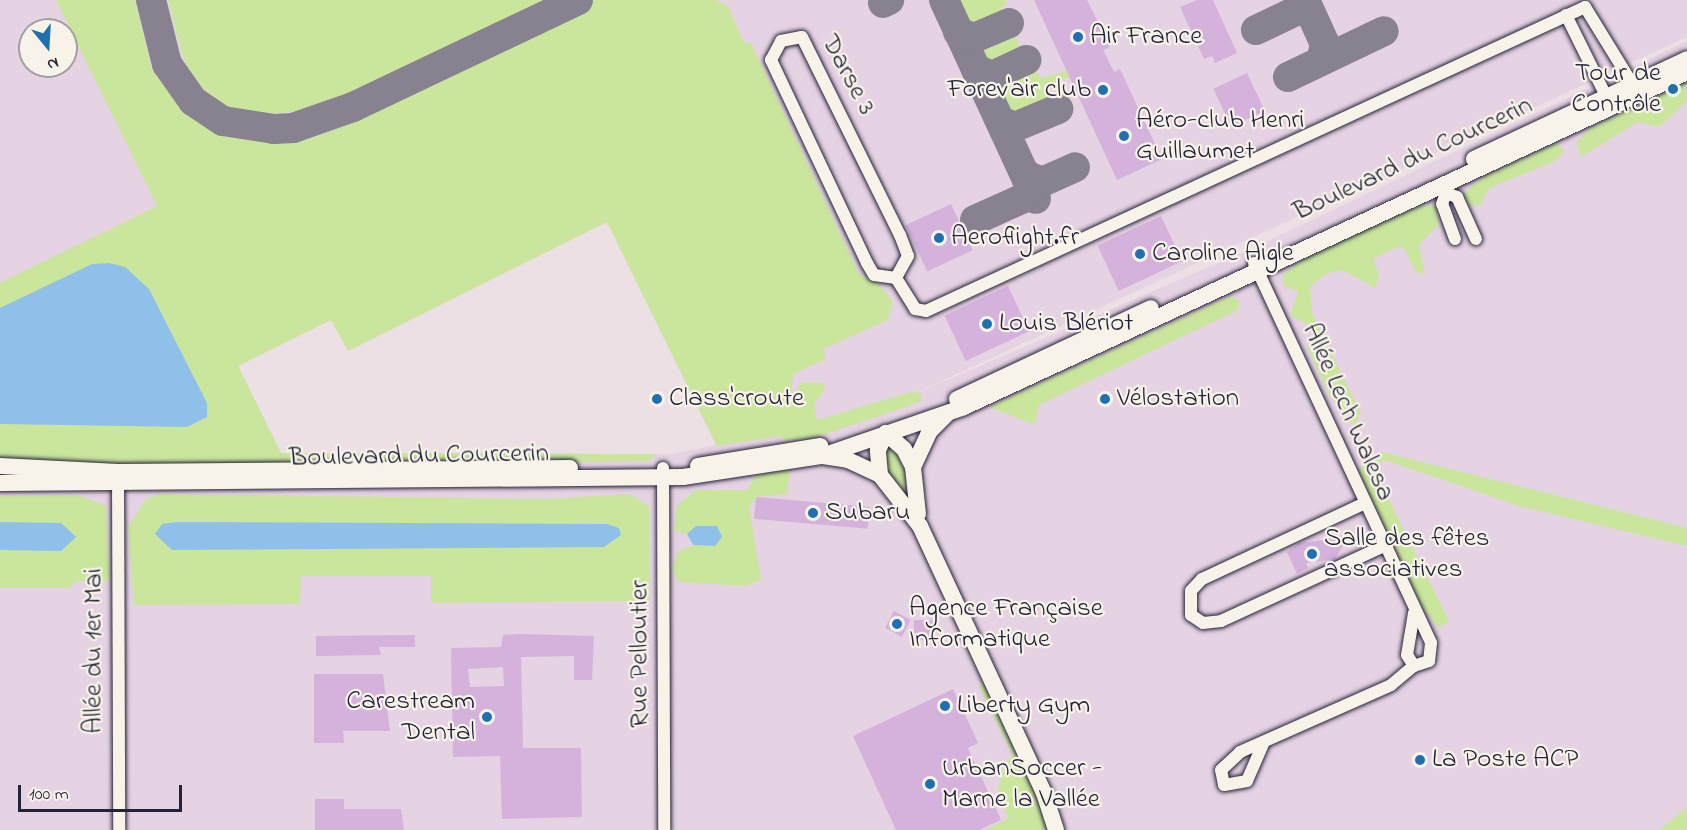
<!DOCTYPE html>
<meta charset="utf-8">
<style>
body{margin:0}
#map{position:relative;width:1687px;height:830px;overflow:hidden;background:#ece0e4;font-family:"Indie Flower",sans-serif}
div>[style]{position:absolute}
.built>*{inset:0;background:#e5d2e2}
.green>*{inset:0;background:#cae69d;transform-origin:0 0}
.water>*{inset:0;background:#8ec0ea}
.taxiway>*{height:30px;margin:-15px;padding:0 15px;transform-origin:15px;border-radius:15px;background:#878190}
.building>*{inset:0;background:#d4b2dc;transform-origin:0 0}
.roads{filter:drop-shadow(0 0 2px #22223b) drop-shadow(0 0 2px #22223b)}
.street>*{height:12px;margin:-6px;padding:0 6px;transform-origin:6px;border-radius:6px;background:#f7f3e8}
.secondary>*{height:16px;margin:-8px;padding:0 8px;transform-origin:8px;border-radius:8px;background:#f7f3e8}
.dots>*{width:16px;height:16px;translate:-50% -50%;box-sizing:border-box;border:3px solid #f7f3e8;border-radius:50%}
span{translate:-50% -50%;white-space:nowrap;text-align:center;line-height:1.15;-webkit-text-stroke:4.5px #f7f3e8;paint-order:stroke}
.poi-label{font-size:27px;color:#22223b}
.left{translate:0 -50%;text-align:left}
.right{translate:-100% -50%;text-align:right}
.street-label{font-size:27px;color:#22223b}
.north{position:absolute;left:18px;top:18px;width:60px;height:60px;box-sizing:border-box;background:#f7f3e8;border:2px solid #a29fa3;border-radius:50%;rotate:162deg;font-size:16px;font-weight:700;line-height:24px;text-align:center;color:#22223b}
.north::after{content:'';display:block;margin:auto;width:21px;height:27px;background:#1f6fb2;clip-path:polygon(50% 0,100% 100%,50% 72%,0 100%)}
.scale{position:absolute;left:18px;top:785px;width:164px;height:27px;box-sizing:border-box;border:3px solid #22223b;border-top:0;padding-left:8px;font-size:18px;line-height:21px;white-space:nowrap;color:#22223b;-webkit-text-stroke:4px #f7f3e8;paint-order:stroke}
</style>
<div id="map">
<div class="built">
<div style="clip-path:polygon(evenodd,0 0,1687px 0,1687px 37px,898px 401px,1249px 250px,1687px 41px,1687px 807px,1659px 830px,0 830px,0 0,30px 30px,66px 30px,66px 66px,30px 66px,30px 30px,0 0,607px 222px,716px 445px,672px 454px,281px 453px,238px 366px,331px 320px,348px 351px,607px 222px)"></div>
</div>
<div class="green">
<div style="clip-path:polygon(56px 0,135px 0,152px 70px,183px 110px,229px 137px,272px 143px,303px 141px,334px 130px,594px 0,715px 0,728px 6px,744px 43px,751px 43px,859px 274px,879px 284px,893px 302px,888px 320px,823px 349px,826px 359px,793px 374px,791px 398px,801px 382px,823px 383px,825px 389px,814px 404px,817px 420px,911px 392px,921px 393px,920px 402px,814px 438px,785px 441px,781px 436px,717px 446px,607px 222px,348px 351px,331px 320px,238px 366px,281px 453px,656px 454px,649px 461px,165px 468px,0 459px,0 283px,157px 206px)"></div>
<div style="clip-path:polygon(168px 0,557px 0,350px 92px,300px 111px,248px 116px,226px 109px,194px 80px,182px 55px)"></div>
<div style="clip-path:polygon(954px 0,1006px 0,1007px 4px,1001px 7px,1005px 16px,969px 33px)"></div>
<div style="left:1012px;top:30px;width:25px;height:40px;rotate:64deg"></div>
<div style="clip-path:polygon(1105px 60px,1048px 87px,1052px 107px,1019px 123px,1011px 121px,993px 85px,1029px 68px,1043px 78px)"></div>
<div style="clip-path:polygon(1687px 82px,1687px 101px,1659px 127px,1638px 122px,1581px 157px,1576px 143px,1589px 129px)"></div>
<div style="clip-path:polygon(1557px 143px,1565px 151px,1553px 162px,1489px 188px,1481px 205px,1468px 206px,1463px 193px,1487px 175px)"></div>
<div style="clip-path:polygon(1421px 205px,1436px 206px,1439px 224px,1419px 245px,1425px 274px,1416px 272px,1403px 247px,1395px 248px,1373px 259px,1379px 275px,1375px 288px,1342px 270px,1325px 274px,1310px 287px,1312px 313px,1360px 412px,1355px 427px,1330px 396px,1306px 345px,1320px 352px,1322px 347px,1306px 323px,1290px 316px,1298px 291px,1283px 286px,1283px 275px,1309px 255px)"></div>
<div style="clip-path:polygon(1231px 296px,1239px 301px,1238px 310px,1039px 405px,1035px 425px,989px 407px)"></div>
<div style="clip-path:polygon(888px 443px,904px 457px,907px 497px,890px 476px,882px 456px)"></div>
<div style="clip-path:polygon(1382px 452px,1687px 528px,1687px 546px,1519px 506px,1385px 460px,1373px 468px,1449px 621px,1439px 628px,1422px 607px,1358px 469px)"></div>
<div style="clip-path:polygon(790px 470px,787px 494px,756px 497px,749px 507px,761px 580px,745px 586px,679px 582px,672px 570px,678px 551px,693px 545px,715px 546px,696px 526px,687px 534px,674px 531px,677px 506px,695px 490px,748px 490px,756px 474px)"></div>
<div style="clip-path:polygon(160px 494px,547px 499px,630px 494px,649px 506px,650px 601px,431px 603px,431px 576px,301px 576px,300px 604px,134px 605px,128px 527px,146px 499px)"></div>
<div style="clip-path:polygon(78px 495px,106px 506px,110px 581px,76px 581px,69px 588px,0 588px,0 496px)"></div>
<div style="clip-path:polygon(986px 680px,1032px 780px,1049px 830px,984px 830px,1009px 818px,996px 797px,1005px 763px,1013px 755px,979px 687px)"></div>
<div style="clip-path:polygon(1687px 807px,1687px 830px,1659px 830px)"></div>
</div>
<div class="water">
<div style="clip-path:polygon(109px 263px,125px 267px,149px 289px,207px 403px,207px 417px,187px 427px,0 424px,0 308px,92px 264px)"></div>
<div style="clip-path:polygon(0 522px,61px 523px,76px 537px,61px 551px,0 550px)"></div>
<div style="clip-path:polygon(177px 522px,607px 524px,619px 528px,621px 535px,604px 547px,172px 550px,155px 534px,162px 524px)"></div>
<div style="clip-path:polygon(696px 526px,717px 526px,722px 537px,715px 546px,693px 545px,687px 534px)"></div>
</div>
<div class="taxiway">
<div style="left:151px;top:0;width:66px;rotate:76deg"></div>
<div style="left:167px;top:64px;width:45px;rotate:54.9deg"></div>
<div style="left:193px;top:101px;width:36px;rotate:34deg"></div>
<div style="left:223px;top:121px;width:52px;rotate:8.9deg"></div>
<div style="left:274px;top:129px;width:19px;rotate:-3deg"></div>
<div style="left:293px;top:128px;width:64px;rotate:-19.3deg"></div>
<div style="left:353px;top:107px;width:249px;rotate:-25.4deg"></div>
<div style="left:944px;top:0;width:219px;rotate:65.2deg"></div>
<div style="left:1305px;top:0;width:48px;rotate:65.6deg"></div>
<div style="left:1325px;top:44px;width:17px;rotate:103deg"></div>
<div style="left:883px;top:3px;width:7px;rotate:-27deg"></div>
<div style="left:1256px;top:30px;width:47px;rotate:-25.5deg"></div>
<div style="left:1298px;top:10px;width:11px;rotate:-63deg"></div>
<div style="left:958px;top:32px;width:17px;rotate:21deg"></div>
<div style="left:974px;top:38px;width:38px;rotate:-23deg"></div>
<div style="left:976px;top:69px;width:17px;rotate:24deg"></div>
<div style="left:992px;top:76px;width:38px;rotate:-25deg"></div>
<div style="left:1288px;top:77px;width:106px;rotate:-25.6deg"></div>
<div style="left:1000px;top:121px;width:16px;rotate:22deg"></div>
<div style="left:1015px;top:127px;width:47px;rotate:-22.7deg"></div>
<div style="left:1026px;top:175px;width:17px;rotate:24deg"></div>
<div style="left:1042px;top:182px;width:36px;rotate:-24deg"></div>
<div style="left:975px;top:220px;width:54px;rotate:-24.2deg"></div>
<div style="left:1024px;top:198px;width:10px;rotate:-61deg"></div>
<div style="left:1029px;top:189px;width:14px;rotate:-102deg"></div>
</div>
<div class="building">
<div style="clip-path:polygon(1034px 0,1087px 0,1110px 47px,1103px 50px,1114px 72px,1120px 69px,1162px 159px,1117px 180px)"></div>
<div style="clip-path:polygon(1197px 0,1213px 0,1237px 53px,1215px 63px,1212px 56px,1204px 59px,1180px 7px)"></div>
<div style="left:1247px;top:73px;width:42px;height:37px;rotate:65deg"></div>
<div style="left:951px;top:204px;width:51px;height:50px;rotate:65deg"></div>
<div style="left:1161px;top:216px;width:50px;height:70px;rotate:65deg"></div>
<div style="left:1008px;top:286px;width:50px;height:70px;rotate:65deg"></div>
<div style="left:756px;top:497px;width:114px;height:22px;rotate:5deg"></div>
<div style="clip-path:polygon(1332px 531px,1346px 541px,1335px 559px,1306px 563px,1308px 568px,1297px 574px,1287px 552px,1299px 543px,1326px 540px)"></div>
<div style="left:894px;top:611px;width:19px;height:19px;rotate:28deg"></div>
<div style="left:934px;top:620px;width:20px;height:20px;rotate:90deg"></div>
<div style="clip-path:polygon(evenodd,520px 634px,594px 636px,592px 680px,574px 680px,574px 656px,521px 657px,523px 748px,581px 748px,582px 817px,502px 819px,500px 756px,453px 757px,451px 648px,501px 647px,503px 635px,520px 634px,503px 667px,504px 686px,470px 687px,468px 669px,503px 667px)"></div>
<div style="clip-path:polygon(415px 635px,415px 647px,379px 647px,381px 655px,316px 656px,316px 636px)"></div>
<div style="clip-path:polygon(314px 674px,383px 674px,390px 731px,343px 731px,344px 743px,314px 743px)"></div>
<div style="clip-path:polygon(953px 689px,978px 743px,968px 748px,1001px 820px,979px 830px,896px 830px,853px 736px)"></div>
<div style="clip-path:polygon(315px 799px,344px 799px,344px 809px,401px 809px,404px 830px,315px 830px)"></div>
</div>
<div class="roads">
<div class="street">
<div style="left:1566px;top:15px;width:97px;rotate:63.7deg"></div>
<div style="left:802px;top:37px;width:221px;rotate:63.7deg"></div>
<div style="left:900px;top:235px;width:22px;rotate:69deg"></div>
<div style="left:908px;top:256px;width:25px;rotate:119deg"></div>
<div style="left:896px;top:278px;width:22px;rotate:-172deg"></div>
<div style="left:874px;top:275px;width:14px;rotate:-120deg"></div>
<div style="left:867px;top:263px;width:225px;rotate:-115.3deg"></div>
<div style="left:771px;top:60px;width:21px;rotate:-62deg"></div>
<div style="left:781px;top:41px;width:21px;rotate:-11deg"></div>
<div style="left:1455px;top:239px;width:37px;rotate:-110deg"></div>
<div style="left:1442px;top:204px;width:12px;rotate:-70deg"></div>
<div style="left:1446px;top:193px;width:12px;rotate:20deg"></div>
<div style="left:1457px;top:197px;width:46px;rotate:65.7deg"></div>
<div style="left:1254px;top:263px;width:419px;rotate:65deg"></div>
<div style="left:1431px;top:643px;width:18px;rotate:96deg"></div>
<div style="left:1429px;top:661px;width:16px;rotate:162deg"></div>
<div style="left:1414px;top:666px;width:13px;rotate:-122deg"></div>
<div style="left:1407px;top:655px;width:43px;rotate:-80.5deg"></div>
<div style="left:896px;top:278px;width:36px;rotate:58deg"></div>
<div style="left:915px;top:309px;width:11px;rotate:10deg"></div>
<div style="left:926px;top:311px;width:726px;rotate:-24.76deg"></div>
<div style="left:1585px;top:7px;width:97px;rotate:58.4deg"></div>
<div style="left:663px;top:468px;width:362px;rotate:89.8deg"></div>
<div style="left:118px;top:474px;width:356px;rotate:89.8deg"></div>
<div style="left:1363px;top:504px;width:178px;rotate:155deg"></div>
<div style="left:1202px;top:579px;width:16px;rotate:133deg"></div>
<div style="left:1191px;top:591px;width:24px;rotate:90deg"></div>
<div style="left:1191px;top:615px;width:14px;rotate:34deg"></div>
<div style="left:1203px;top:623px;width:18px;rotate:-6deg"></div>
<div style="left:1221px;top:621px;width:177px;rotate:-24.7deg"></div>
<div style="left:1263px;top:744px;width:40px;rotate:113.4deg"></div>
<div style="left:1247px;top:781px;width:23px;rotate:170deg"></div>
<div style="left:1224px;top:785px;width:15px;rotate:-101deg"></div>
<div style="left:1221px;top:770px;width:26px;rotate:-43deg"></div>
<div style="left:1240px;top:752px;width:165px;rotate:-23.9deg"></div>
<div style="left:1391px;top:685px;width:30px;rotate:-40deg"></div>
</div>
<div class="secondary">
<div style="left:1474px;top:159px;width:235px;rotate:-25.1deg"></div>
<div style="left:957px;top:399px;width:214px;rotate:-25.1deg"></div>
<div style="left:886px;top:433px;width:24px;rotate:42deg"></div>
<div style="left:904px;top:449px;width:20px;rotate:63deg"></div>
<div style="left:823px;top:456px;width:25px;rotate:9deg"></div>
<div style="left:848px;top:460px;width:35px;rotate:25deg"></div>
<div style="left:880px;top:475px;width:65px;rotate:51.9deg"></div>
<div style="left:920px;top:526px;width:294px;rotate:65.1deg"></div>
<div style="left:1044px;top:793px;width:39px;rotate:72deg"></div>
<div style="left:0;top:466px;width:118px;rotate:2.9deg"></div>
<div style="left:118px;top:472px;width:452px;rotate:-0.5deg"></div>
<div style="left:698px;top:466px;width:124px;rotate:-9.3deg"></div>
<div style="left:880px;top:475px;width:25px;rotate:-95deg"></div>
<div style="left:878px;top:450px;width:19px;rotate:-65deg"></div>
<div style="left:0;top:483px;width:683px;rotate:-0.5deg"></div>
<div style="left:683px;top:477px;width:141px;rotate:-8.6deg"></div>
<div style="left:822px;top:456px;width:150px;rotate:-19deg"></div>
<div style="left:964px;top:407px;width:797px;rotate:-24.86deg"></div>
<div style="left:918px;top:514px;width:47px;rotate:-96.1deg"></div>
<div style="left:913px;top:467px;width:38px;rotate:-65deg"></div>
<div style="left:929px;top:432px;width:25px;rotate:-45deg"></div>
</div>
</div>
<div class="dots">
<div style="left:1078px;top:37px;background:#1f6fb2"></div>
<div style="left:1673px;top:89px;background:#1f6fb2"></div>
<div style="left:1103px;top:90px;background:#1f6fb2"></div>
<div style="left:1124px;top:136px;background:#1f6fb2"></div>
<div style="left:939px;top:238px;background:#1f6fb2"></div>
<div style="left:1140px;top:254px;background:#1f6fb2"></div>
<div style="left:987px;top:324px;background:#1f6fb2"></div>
<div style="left:657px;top:399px;background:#1f6fb2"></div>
<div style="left:1105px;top:399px;background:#1f6fb2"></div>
<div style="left:813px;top:513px;background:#1f6fb2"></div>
<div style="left:1312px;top:554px;background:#1f6fb2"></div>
<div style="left:897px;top:624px;background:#1f6fb2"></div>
<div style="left:945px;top:706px;background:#1f6fb2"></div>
<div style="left:487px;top:717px;background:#1f6fb2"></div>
<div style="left:1420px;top:760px;background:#1f6fb2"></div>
<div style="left:930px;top:784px;background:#1f6fb2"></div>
</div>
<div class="poi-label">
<span class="left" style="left:1090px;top:37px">Air France</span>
<span class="right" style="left:1661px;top:89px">Tour de<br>Contrôle</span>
<span class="right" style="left:1091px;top:90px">Forev'air club</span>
<span class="left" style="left:1136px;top:136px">Aéro-club Henri<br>Guillaumet</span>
<span class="left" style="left:951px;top:238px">Aeroflight.fr</span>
<span class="left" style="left:1152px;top:254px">Caroline Aigle</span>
<span class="left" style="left:999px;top:324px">Louis Blériot</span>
<span class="left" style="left:669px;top:399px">Class'croute</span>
<span class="left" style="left:1117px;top:399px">Vélostation</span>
<span class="left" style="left:825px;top:513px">Subaru</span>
<span class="left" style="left:1324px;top:554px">Salle des fêtes<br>associatives</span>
<span class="left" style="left:909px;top:624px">Agence Française<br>Informatique</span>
<span class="right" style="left:475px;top:717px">Carestream<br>Dental</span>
<span class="left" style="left:957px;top:706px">Liberty Gym</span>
<span class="left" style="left:1432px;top:760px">La Poste ACP</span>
<span class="left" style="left:942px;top:784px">UrbanSoccer -<br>Marne la Vallée</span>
</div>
<div class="street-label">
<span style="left:848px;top:75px;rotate:62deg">Darse 3</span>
<span style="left:1413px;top:159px;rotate:-25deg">Boulevard du Courcerin</span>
<span style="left:1348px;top:412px;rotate:66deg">Allée Lech Walesa</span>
<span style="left:419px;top:456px;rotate:-1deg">Boulevard du Courcerin</span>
<span style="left:94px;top:651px;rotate:-90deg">Allée du 1er Mai</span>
<span style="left:640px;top:654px;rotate:-90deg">Rue Pelloutier</span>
</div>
<div class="north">N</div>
<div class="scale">100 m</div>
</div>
